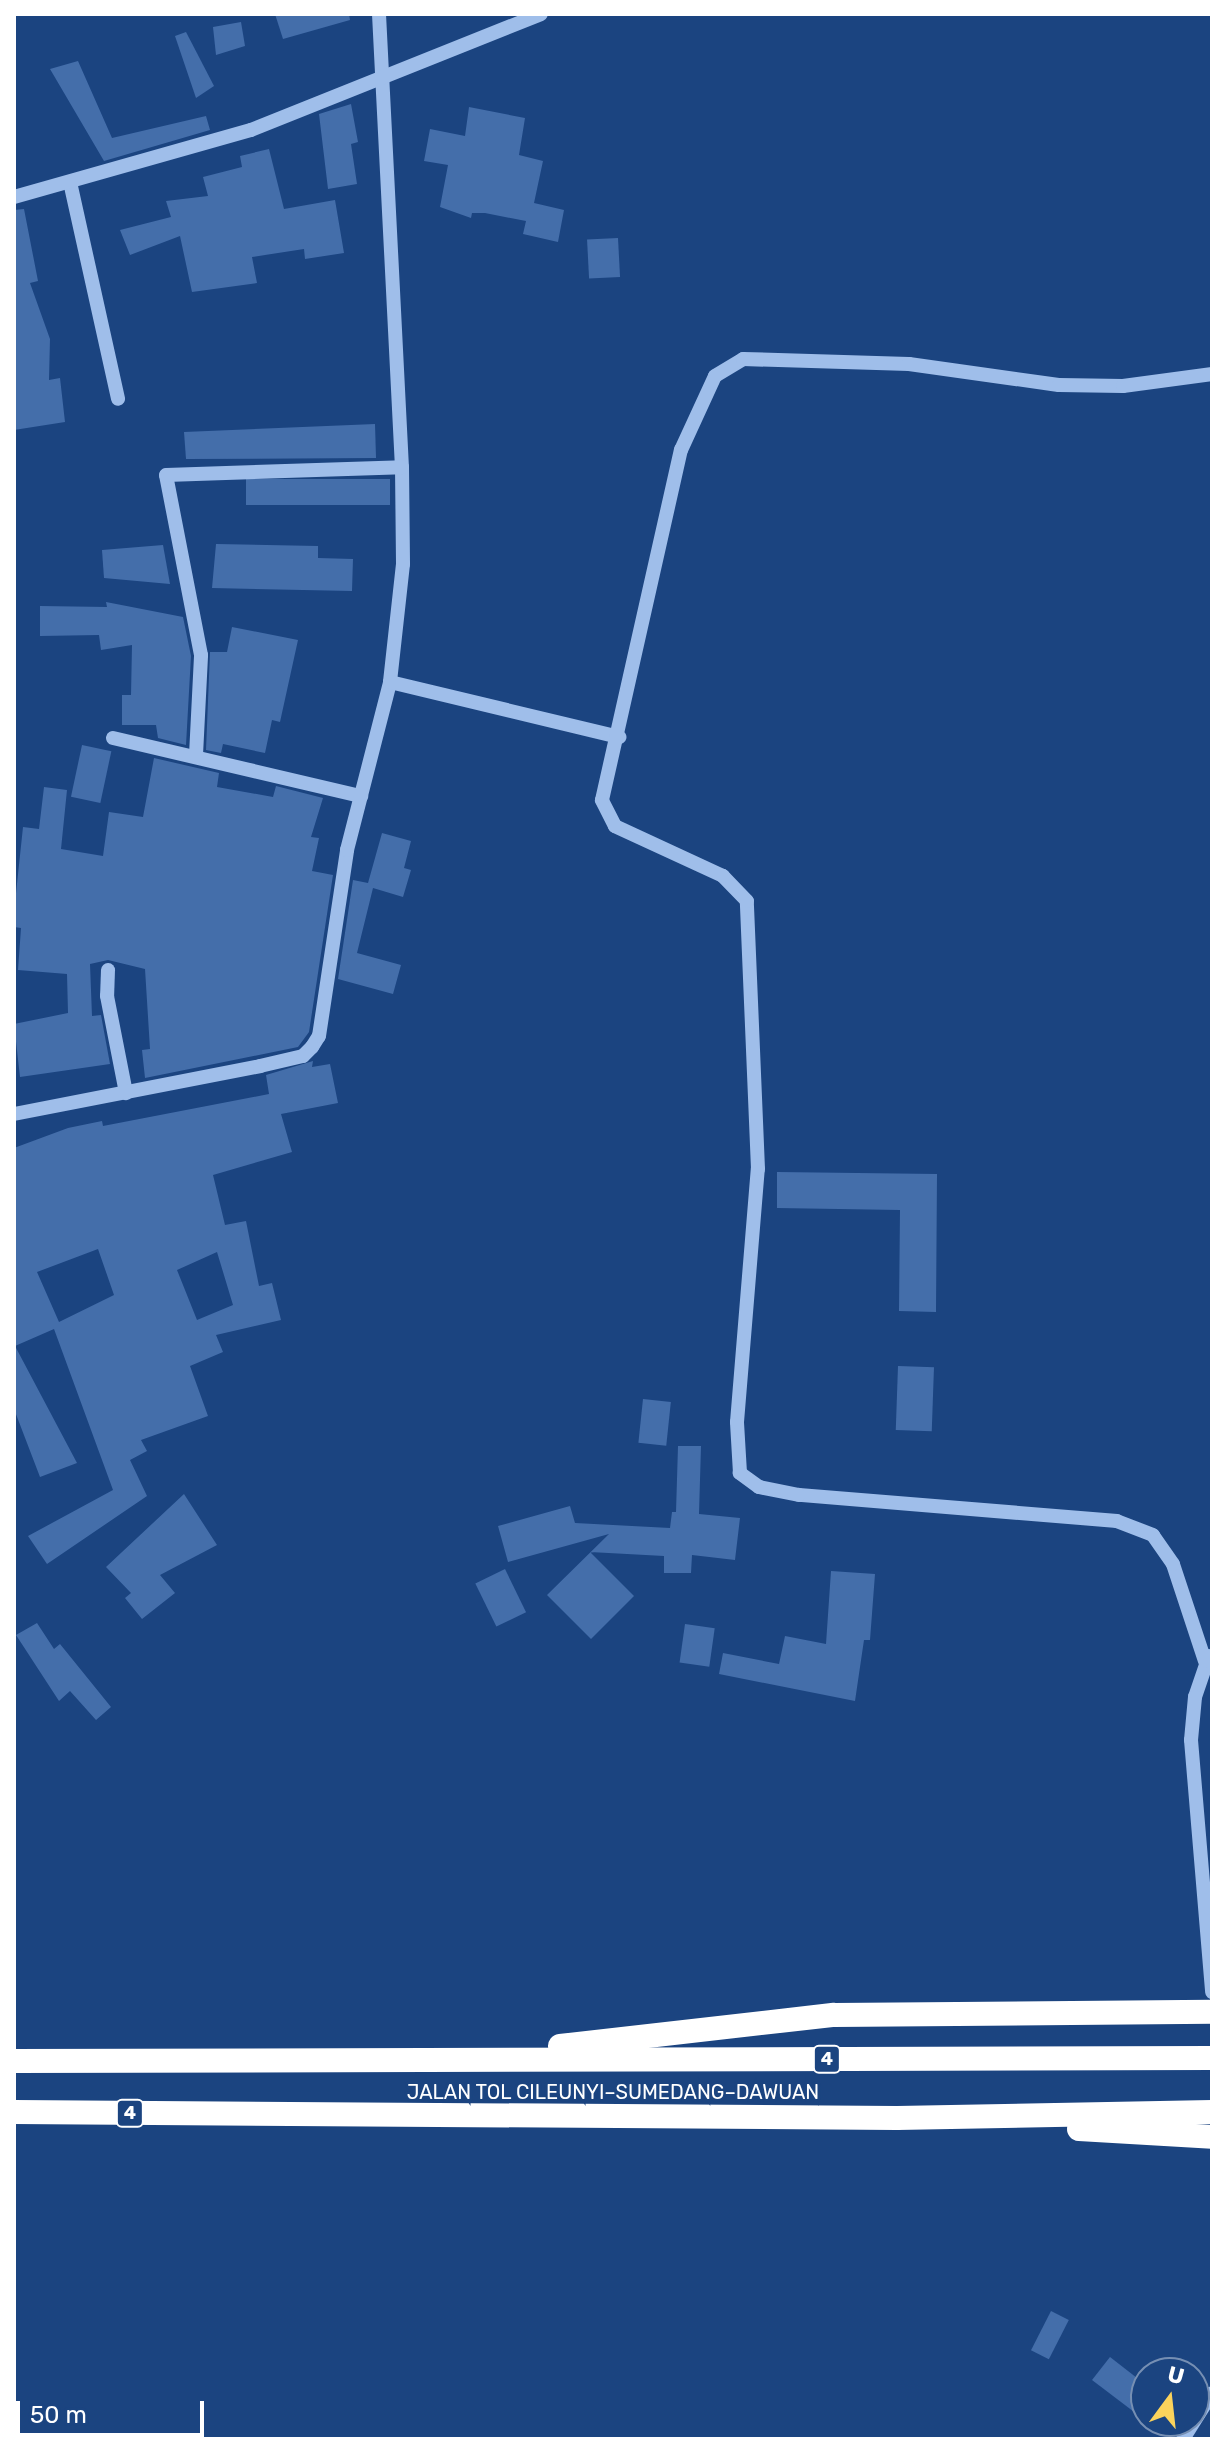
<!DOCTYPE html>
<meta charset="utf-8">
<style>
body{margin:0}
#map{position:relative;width:1226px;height:2453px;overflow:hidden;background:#1b4480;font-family:Rubik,sans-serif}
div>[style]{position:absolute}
.building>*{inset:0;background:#446eaa;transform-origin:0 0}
.minor>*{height:14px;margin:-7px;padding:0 7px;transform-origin:7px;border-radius:7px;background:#9fbeea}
.highway>*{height:24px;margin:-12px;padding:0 12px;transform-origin:12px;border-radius:12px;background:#fff}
span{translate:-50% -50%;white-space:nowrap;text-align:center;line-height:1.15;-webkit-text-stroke:6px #1b4480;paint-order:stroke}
.shield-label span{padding:2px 6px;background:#1b4480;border:2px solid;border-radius:6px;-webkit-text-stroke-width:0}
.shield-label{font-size:18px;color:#fff;font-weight:700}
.street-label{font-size:20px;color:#fff}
.frame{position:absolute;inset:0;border:16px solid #fff;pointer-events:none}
.north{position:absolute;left:1130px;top:2357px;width:80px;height:80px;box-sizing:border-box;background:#1b4480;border:2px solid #768fb3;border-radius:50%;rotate:15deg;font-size:22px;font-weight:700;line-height:32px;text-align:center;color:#fff}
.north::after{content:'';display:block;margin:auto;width:28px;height:36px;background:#fbd35c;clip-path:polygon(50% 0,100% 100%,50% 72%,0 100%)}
.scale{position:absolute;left:16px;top:2401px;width:188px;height:36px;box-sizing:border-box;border:4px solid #fff;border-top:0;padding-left:10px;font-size:24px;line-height:28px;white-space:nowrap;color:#fff;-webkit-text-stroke:6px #1b4480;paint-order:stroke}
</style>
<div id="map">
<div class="building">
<div style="clip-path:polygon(275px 14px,349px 14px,350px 20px,283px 39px)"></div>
<div style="clip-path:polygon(241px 22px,245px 46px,216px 55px,213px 27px)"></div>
<div style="clip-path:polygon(186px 32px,214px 86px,196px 98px,175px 36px)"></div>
<div style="clip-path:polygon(78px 61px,112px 138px,206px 116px,210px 130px,104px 161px,50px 69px)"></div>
<div style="clip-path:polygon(351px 104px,358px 142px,351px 144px,357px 184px,328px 189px,319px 114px)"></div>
<div style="clip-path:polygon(469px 107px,525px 118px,519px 155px,543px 161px,534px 203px,564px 210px,558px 242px,523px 234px,526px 221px,485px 213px,472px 213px,471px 218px,440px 207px,448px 165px,424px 161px,430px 129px,465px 136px)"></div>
<div style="clip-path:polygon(269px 149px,284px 209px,335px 200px,344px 253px,305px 259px,304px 249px,252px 257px,257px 283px,192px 292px,180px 236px,130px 255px,120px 230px,171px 217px,166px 201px,208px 196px,203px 177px,242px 167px,240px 156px)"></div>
<div style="clip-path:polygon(24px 209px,38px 281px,30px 283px,50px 339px,49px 380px,60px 378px,65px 422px,14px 430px,14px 210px)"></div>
<div style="left:618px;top:238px;width:39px;height:31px;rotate:87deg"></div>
<div style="clip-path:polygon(375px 424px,376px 458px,186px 459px,184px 432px)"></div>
<div style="left:390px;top:479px;width:26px;height:144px;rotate:90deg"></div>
<div style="clip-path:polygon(216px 544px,318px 546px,318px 558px,353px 559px,352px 591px,212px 588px)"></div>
<div style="clip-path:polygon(163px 545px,170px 584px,104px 578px,102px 550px)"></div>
<div style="clip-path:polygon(106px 602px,183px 617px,191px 656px,186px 745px,158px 738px,156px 725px,122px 725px,122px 695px,131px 695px,132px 645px,101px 650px,99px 635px,40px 636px,40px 606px,107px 607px)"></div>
<div style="clip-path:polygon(232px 627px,298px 640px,280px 722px,272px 720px,265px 753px,223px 744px,221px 753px,206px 750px,210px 652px,227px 652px)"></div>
<div style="left:82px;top:745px;width:30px;height:53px;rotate:12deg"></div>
<div style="clip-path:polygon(154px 758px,219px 773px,217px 787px,273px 797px,276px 786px,323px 798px,311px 837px,319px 838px,312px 871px,333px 875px,309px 1032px,298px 1047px,145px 1078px,142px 1050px,150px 1049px,145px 969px,108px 960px,90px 964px,92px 1016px,101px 1015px,110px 1064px,20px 1077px,14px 1024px,68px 1013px,67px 974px,18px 970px,21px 928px,14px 927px,14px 912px,23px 827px,39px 829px,44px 787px,67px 790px,61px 849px,103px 856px,109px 812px,143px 817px)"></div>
<div style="clip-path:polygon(382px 833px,411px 841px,404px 868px,411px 870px,403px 897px,373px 888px,357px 953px,401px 965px,393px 994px,338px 979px,353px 880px,368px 883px)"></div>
<div style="clip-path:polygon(evenodd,313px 1061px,312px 1067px,330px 1064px,338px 1103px,281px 1114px,292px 1152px,213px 1175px,225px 1225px,246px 1221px,259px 1286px,272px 1283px,281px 1320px,216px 1335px,223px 1352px,190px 1366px,208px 1416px,141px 1440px,147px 1451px,130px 1460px,147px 1496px,47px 1564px,28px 1536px,113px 1490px,54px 1329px,15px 1346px,77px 1463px,40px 1477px,14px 1409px,14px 1148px,68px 1128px,102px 1121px,103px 1126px,269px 1094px,266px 1075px,313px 1061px,98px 1249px,114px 1295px,59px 1322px,37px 1272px,98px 1249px,313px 1061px,217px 1252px,233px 1305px,197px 1320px,177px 1270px,217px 1252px)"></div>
<div style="clip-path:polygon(777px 1172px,937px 1174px,936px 1312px,899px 1311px,900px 1210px,777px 1208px)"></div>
<div style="left:898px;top:1366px;width:36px;height:64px;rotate:2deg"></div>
<div style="left:643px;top:1399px;width:28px;height:44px;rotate:6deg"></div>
<div style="clip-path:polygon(678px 1446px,701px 1446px,699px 1514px,740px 1518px,735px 1560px,692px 1555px,691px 1573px,664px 1573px,664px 1556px,590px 1552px,634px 1596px,591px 1639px,547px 1595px,609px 1534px,508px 1562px,498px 1526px,570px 1506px,575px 1523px,670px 1528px,672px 1512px,676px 1512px)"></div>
<div style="clip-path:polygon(184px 1494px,217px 1545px,160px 1575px,175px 1593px,142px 1619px,125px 1598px,131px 1593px,106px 1567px)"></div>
<div style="left:505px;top:1569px;width:48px;height:33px;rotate:64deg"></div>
<div style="clip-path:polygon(831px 1571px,875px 1574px,870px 1640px,864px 1640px,855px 1701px,719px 1674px,723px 1653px,779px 1664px,785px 1636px,826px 1644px)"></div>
<div style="clip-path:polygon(37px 1623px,54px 1649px,60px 1644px,111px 1707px,96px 1720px,70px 1691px,59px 1701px,16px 1635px)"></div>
<div style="left:685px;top:1624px;width:30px;height:39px;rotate:8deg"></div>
<div style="left:1051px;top:2311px;width:20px;height:44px;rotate:27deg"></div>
<div style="clip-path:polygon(1110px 2357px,1146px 2385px,1146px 2421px,1092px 2380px)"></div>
</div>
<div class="minor">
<div style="left:379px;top:14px;width:454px;rotate:87.1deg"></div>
<div style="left:402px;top:467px;width:97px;rotate:89.4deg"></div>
<div style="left:403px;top:564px;width:119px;rotate:96.3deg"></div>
<div style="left:70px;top:182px;width:222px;rotate:77.5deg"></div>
<div style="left:14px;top:197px;width:246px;rotate:-15.8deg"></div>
<div style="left:251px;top:130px;width:312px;rotate:-21.8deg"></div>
<div style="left:113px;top:738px;width:255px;rotate:13.2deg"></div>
<div style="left:196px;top:755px;width:100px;rotate:-87.1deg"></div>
<div style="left:201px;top:655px;width:183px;rotate:-101deg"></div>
<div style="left:166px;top:475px;width:236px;rotate:-1.9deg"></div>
<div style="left:108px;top:970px;width:26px;rotate:92deg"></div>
<div style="left:107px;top:996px;width:99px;rotate:78.9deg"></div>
<div style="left:14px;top:1114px;width:251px;rotate:-11deg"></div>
<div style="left:260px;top:1066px;width:44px;rotate:-13.1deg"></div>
<div style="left:303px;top:1056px;width:13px;rotate:-45deg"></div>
<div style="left:312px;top:1047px;width:13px;rotate:-58deg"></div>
<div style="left:319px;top:1036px;width:188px;rotate:-81.4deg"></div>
<div style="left:347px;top:850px;width:173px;rotate:-75.6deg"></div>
<div style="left:390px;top:682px;width:236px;rotate:13.5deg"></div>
<div style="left:1209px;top:1656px;width:43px;rotate:108.9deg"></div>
<div style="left:1195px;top:1697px;width:43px;rotate:95.3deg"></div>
<div style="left:1191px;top:1740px;width:253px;rotate:85.2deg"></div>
<div style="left:1205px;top:1661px;width:102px;rotate:-108.3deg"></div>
<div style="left:1173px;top:1564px;width:35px;rotate:-125deg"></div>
<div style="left:1153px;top:1535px;width:39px;rotate:-159deg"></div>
<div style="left:1117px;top:1521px;width:319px;rotate:-175.3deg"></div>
<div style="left:799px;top:1495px;width:41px;rotate:-168.7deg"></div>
<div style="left:759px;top:1487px;width:24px;rotate:-144deg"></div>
<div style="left:740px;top:1473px;width:51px;rotate:-93.4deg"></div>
<div style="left:737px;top:1422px;width:254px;rotate:-85.3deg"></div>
<div style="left:758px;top:1169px;width:268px;rotate:-92.4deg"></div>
<div style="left:747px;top:901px;width:35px;rotate:-134deg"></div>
<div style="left:723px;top:876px;width:119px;rotate:-155.2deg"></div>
<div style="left:615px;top:826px;width:29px;rotate:-117deg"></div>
<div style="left:602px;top:800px;width:359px;rotate:-77.3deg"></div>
<div style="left:681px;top:450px;width:81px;rotate:-65.3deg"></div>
<div style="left:715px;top:376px;width:33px;rotate:-31deg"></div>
<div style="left:743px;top:359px;width:166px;rotate:1.7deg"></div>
<div style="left:909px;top:364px;width:151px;rotate:8deg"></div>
<div style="left:1059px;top:385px;width:64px;rotate:0.9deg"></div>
<div style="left:1123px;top:386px;width:90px;rotate:-7.7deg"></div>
<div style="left:1183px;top:2439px;width:54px;rotate:-57.8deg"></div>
</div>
<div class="highway">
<div style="left:560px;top:2046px;width:276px;rotate:-6.5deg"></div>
<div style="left:834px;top:2015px;width:378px;rotate:-0.5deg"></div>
<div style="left:14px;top:2061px;width:1198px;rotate:-0.14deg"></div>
<div style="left:14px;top:2112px;width:883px;rotate:0.39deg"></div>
<div style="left:897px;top:2118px;width:315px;rotate:-1.1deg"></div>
<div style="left:1079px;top:2129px;width:133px;rotate:3.4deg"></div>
</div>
<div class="shield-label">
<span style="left:827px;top:2059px">4</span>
<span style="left:130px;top:2113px">4</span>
</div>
<div class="street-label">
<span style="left:613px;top:2092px">JALAN TOL CILEUNYI–SUMEDANG–DAWUAN</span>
</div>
<div class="frame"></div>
<div class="north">U</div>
<div class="scale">50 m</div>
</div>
